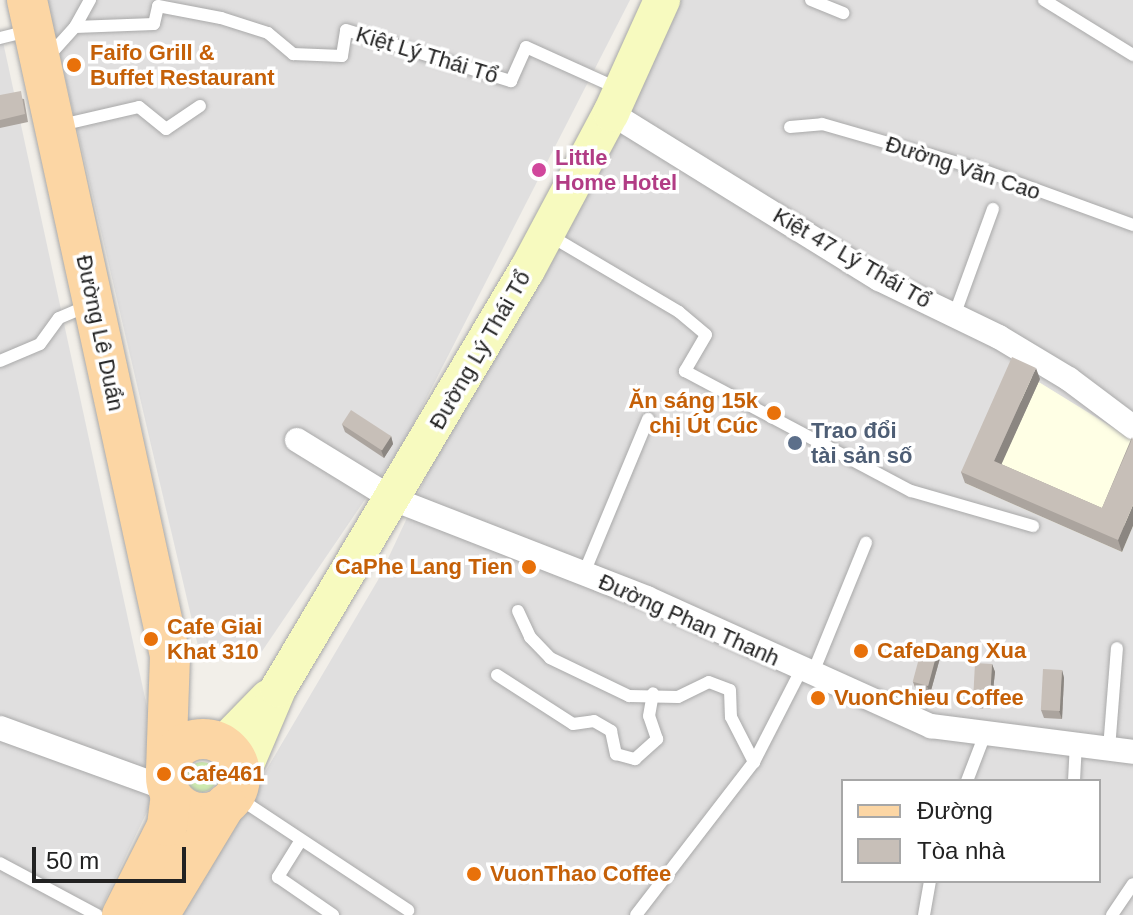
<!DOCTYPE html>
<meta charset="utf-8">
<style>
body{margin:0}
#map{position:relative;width:1133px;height:915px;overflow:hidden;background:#f2efe9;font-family:Helvetica,sans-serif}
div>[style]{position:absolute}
.residential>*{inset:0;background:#e0dfdf}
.education>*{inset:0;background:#ffffe5}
.grass>*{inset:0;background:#cdebb0}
.round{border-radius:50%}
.roads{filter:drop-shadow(0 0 2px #a9a9a9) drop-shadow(0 0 2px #a9a9a9)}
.lane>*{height:12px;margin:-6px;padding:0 6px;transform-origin:6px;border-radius:6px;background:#fff}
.street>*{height:24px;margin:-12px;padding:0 12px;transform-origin:12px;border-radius:12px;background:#fff}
.secondary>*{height:36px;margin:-18px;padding:0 18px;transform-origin:18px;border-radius:18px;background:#f7fabf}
.primary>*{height:40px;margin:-20px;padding:0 20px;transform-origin:20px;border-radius:20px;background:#fcd6a4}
.primary>.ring{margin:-20px;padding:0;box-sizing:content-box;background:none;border:40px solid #fcd6a4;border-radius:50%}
.wall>*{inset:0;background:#aba49e}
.shaded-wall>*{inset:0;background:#8b8681}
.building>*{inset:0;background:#c7bfb8;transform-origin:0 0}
.dots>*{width:22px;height:22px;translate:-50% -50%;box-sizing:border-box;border:4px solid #fff;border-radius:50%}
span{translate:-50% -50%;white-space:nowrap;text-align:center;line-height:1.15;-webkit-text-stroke:7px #fff;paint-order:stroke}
.food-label{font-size:22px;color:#c56008;font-weight:700}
.left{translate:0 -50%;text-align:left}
.right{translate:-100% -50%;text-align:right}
.street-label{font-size:22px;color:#222}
.hotel-label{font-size:22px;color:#b23c85;font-weight:700}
.service-label{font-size:22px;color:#4e5e75;font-weight:700}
.legend{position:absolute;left:841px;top:779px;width:260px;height:104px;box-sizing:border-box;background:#fff;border:2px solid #a7a7a7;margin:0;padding:10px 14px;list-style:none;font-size:24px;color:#222}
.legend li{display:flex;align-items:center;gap:16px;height:40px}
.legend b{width:40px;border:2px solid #a7a7a7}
.scale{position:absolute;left:32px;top:847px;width:154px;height:36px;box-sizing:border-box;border:4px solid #222;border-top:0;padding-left:10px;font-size:24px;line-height:28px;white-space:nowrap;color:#222;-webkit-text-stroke:6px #fff;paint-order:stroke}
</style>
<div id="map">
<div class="residential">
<div style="clip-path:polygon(47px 0,630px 0,404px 442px,254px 663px,198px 646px)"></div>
<div style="clip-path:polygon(evenodd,670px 0,1133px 0,1133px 915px,181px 915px,378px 580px,442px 443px,670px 0,843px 781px,1099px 781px,1099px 881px,843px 881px,843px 781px)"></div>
<div style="clip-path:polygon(0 28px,152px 730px,152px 801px,98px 915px,0 915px)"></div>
</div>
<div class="education">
<div style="clip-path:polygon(1016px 368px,1133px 440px,1133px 526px,1122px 552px,965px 483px)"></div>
</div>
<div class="grass">
<div class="round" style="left:187px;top:762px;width:30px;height:30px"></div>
</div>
<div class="roads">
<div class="lane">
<div style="left:811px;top:0;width:35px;rotate:22deg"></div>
<div style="left:1044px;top:0;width:105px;rotate:31.7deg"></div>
<div style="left:75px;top:27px;width:79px;rotate:-2.2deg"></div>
<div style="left:154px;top:24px;width:18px;rotate:-77deg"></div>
<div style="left:158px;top:6px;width:64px;rotate:10.8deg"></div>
<div style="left:221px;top:18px;width:49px;rotate:17.7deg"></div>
<div style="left:268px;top:33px;width:33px;rotate:40deg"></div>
<div style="left:293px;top:54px;width:49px;rotate:2.3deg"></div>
<div style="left:342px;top:56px;width:26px;rotate:-81deg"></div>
<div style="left:346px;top:30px;width:173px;rotate:17.2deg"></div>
<div style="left:511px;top:81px;width:37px;rotate:-66deg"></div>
<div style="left:526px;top:47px;width:100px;rotate:24.3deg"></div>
<div style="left:0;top:38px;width:29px;rotate:-14deg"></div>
<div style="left:47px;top:58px;width:42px;rotate:-47.9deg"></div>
<div style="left:75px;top:27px;width:31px;rotate:-61deg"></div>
<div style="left:61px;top:125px;width:80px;rotate:-13deg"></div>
<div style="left:139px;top:107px;width:35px;rotate:39deg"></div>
<div style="left:166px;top:129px;width:41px;rotate:-34.1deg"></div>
<div style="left:790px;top:127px;width:32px;rotate:-5deg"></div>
<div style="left:822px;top:124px;width:166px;rotate:16deg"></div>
<div style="left:982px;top:170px;width:161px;rotate:20deg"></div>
<div style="left:549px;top:235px;width:151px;rotate:30.6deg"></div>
<div style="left:679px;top:312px;width:35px;rotate:40deg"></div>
<div style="left:706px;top:335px;width:42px;rotate:120.3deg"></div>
<div style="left:685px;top:371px;width:256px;rotate:28deg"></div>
<div style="left:911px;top:491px;width:127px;rotate:16deg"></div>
<div style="left:954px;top:316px;width:114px;rotate:-70deg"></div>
<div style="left:0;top:361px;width:43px;rotate:-23deg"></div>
<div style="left:40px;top:344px;width:32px;rotate:-54deg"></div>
<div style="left:59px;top:318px;width:30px;rotate:-23deg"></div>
<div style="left:584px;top:573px;width:167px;rotate:-67.4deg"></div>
<div style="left:518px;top:611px;width:29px;rotate:65deg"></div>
<div style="left:530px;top:637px;width:29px;rotate:46deg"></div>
<div style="left:550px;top:658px;width:88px;rotate:25.7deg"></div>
<div style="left:629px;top:696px;width:49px;rotate:1.2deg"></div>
<div style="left:678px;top:697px;width:34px;rotate:-26deg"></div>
<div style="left:709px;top:682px;width:22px;rotate:21deg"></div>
<div style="left:730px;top:690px;width:27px;rotate:88deg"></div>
<div style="left:731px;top:717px;width:51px;rotate:62.9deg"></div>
<div style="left:497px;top:675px;width:90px;rotate:32.8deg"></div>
<div style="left:573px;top:724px;width:21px;rotate:-8deg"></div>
<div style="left:594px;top:721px;width:20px;rotate:30deg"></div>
<div style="left:611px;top:731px;width:24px;rotate:78deg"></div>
<div style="left:616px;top:754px;width:20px;rotate:15deg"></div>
<div style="left:635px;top:759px;width:30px;rotate:-42deg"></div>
<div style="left:657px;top:739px;width:24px;rotate:-109deg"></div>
<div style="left:649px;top:716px;width:23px;rotate:-80deg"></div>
<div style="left:812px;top:675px;width:143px;rotate:-67.8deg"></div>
<div style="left:1109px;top:749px;width:101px;rotate:-85.5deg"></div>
<div style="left:967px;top:781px;width:50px;rotate:-69deg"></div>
<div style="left:1074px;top:781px;width:36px;rotate:-87deg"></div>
<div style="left:234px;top:795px;width:209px;rotate:33.5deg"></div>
<div style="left:301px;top:840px;width:44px;rotate:121.9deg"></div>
<div style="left:278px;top:877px;width:67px;rotate:34.6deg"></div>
<div style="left:0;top:863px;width:110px;rotate:28.2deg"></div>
<div style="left:636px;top:915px;width:193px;rotate:-52.4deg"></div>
<div style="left:754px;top:762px;width:103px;rotate:-62.9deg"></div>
<div style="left:924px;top:915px;width:35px;rotate:-80deg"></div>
<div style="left:1112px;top:915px;width:37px;rotate:-56deg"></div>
</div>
<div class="street">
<div style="left:611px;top:113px;width:315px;rotate:31.8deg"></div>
<div style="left:879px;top:279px;width:133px;rotate:25.8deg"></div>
<div style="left:999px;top:337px;width:82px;rotate:31deg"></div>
<div style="left:1069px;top:379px;width:80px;rotate:36.9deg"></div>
<div style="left:297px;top:440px;width:113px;rotate:31.6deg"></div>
<div style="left:393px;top:499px;width:273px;rotate:21.3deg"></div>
<div style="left:647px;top:598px;width:312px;rotate:24.3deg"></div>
<div style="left:931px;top:726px;width:204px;rotate:7.3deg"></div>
<div style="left:0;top:728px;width:179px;rotate:20deg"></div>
</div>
<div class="secondary">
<div style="left:222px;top:745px;width:66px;rotate:-45.6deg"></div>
<div style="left:242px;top:774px;width:92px;rotate:-67deg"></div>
<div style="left:278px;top:689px;width:487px;rotate:-59.3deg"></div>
<div style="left:527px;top:270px;width:178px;rotate:-61.9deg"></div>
<div style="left:611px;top:113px;width:124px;rotate:-65.7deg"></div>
</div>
<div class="primary">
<div style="left:27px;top:0;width:671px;rotate:77.7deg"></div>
<div style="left:170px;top:656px;width:115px;rotate:92deg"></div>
<div class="ring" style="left:166px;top:739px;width:34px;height:34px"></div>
<div style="left:122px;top:915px;width:100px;rotate:-63.2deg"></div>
<div style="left:167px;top:826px;width:31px;rotate:-83deg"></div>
<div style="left:159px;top:915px;width:130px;rotate:-58.9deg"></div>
</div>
</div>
<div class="wall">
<div style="clip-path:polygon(0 95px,24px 99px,28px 122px,0 128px)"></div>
<div style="clip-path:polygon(1040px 379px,1001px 464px,1102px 508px,1132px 437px,1122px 552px,965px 483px,961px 472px)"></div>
<div style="clip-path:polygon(342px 424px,391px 436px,393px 444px,384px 458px,345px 432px)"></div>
<div style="clip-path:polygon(937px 651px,940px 658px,930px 694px,916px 690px,913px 682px)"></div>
<div style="clip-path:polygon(992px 664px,995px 672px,991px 709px,975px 708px,972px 700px)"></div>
<div style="clip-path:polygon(1062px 670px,1064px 678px,1062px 719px,1044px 718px,1041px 710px)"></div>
</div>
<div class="shaded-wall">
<div style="clip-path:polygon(1036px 368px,1040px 379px,998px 472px,994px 461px)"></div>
<div style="clip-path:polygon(391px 436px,393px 444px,384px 458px,381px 450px)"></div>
<div style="clip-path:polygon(1133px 505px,1133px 526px,1122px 552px,1118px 540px)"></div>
<div style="clip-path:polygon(937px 651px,940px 658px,930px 694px,927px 686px)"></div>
<div style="clip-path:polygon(992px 664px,995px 672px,991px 709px,989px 701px)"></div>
<div style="clip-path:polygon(1062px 670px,1064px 678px,1062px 719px,1059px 711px)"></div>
</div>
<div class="building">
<div style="clip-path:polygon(21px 91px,25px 114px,0 120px,0 95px)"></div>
<div style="clip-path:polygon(1012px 357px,1036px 368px,994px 461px,1102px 508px,1133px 437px,1133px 505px,1118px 540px,961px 472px)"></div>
<div style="left:351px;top:410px;width:48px;height:17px;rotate:33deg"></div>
<div style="left:922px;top:647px;width:16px;height:36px;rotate:15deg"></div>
<div style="left:975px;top:663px;width:17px;height:37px;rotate:3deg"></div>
<div style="left:1043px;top:669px;width:19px;height:41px;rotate:3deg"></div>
</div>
<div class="dots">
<div style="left:74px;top:65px;background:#e8710a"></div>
<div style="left:539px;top:170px;background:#d1479c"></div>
<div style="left:774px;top:413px;background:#e8710a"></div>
<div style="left:795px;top:443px;background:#5c6f8a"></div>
<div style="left:529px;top:567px;background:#e8710a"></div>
<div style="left:151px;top:639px;background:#e8710a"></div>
<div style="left:861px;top:651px;background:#e8710a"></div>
<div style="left:818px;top:698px;background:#e8710a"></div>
<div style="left:164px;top:774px;background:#e8710a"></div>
<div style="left:474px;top:874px;background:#e8710a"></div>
</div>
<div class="food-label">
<span class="left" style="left:90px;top:65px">Faifo Grill &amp;<br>Buffet Restaurant</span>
<span class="right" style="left:758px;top:413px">Ăn sáng 15k<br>chị Út Cúc</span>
<span class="right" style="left:513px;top:567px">CaPhe Lang Tien</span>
<span class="left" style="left:167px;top:639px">Cafe Giai<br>Khat 310</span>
<span class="left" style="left:877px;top:651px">CafeDang Xua</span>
<span class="left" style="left:834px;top:698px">VuonChieu Coffee</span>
<span class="left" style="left:180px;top:774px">Cafe461</span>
<span class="left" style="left:490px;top:874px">VuonThao Coffee</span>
</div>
<div class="street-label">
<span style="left:427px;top:55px;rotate:17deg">Kiệt Lý Thái Tổ</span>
<span style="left:963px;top:168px;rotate:18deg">Đường Văn Cao</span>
<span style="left:852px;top:258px;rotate:30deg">Kiệt 47 Lý Thái Tổ</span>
<span style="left:100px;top:333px;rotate:78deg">Đường Lê Duẩn</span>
<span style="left:480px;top:350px;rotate:-60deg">Đường Lý Thái Tổ</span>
<span style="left:689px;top:620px;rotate:24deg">Đường Phan Thanh</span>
</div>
<div class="hotel-label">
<span class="left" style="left:555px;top:170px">Little<br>Home Hotel</span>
</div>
<div class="service-label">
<span class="left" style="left:811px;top:443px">Trao đổi<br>tài sản số</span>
</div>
<ul class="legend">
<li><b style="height:10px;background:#fcd6a4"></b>Đường</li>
<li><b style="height:22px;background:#c7bfb8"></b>Tòa nhà</li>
</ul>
<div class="scale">50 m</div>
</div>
